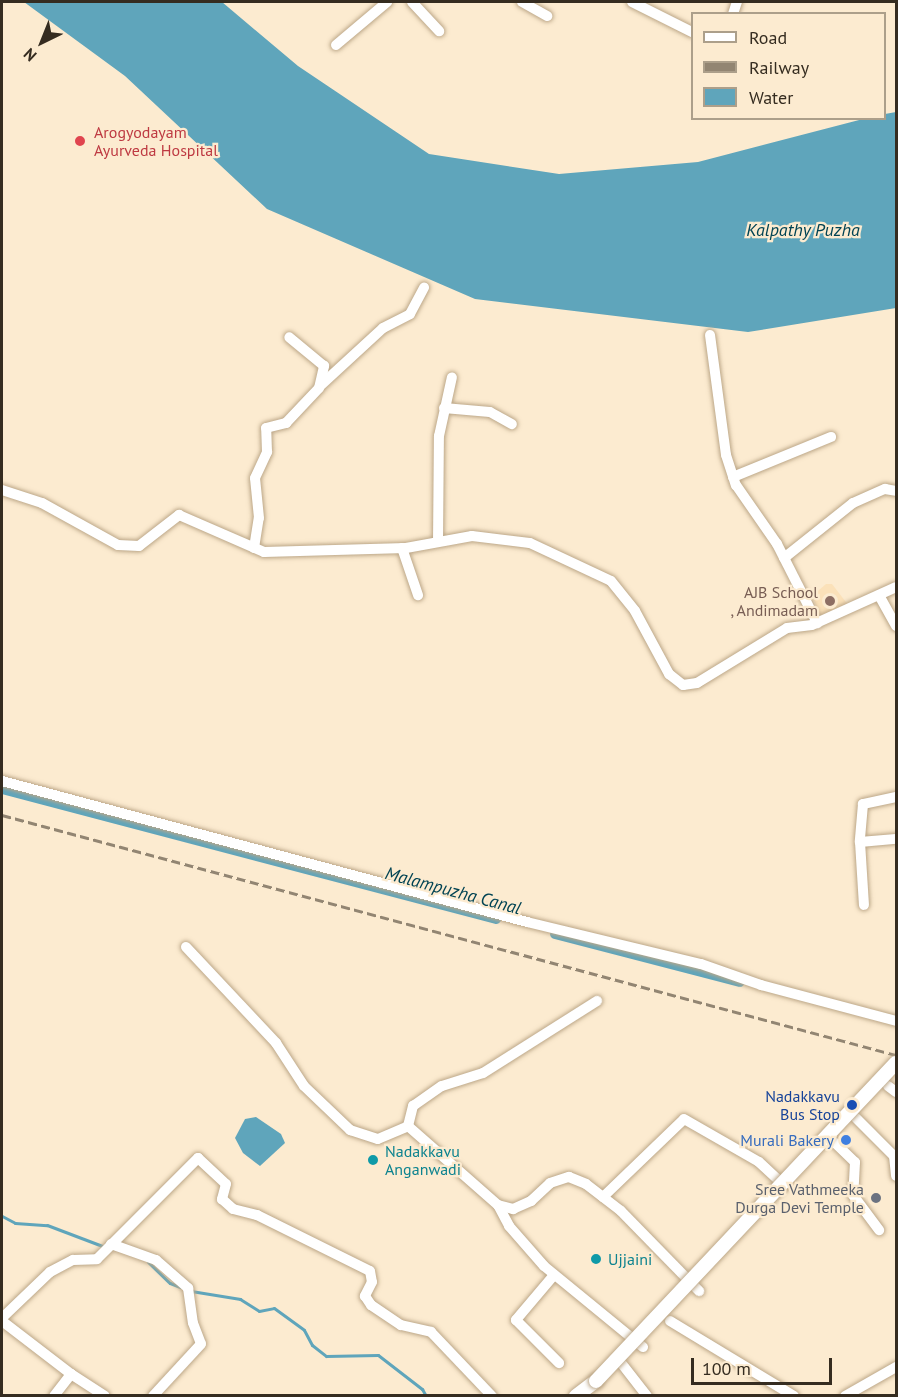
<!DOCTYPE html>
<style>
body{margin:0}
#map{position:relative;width:898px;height:1397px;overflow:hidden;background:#fcebd0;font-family:"PT Sans",sans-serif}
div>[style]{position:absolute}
.built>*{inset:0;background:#fbe1b9}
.water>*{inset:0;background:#5fa5bb}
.stream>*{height:3px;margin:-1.5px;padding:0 1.5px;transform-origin:1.5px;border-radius:1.5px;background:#5fa5bb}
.canal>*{height:10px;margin:-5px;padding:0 5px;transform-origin:5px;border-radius:5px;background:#5fa5bb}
.roads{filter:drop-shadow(0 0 2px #bca788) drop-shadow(0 0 2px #bca788)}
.minor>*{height:10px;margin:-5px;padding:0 5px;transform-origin:5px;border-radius:5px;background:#fff}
.major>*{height:14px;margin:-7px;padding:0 7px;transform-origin:7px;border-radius:7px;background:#fff}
.rail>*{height:3px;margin-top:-1.5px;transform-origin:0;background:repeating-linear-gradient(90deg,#928572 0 9px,transparent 0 13.5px)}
.bridges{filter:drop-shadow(0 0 2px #bca788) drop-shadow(0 0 2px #bca788)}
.major-bridge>*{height:14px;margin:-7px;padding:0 7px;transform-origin:7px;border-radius:7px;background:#fff}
.dots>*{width:16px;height:16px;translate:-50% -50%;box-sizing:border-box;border:3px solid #fcebd0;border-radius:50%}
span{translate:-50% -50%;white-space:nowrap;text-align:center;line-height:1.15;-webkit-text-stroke:4.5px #fcebd0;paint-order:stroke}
.health-label{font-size:16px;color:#be3a42}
.left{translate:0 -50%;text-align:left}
.education-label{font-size:16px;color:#785e54}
.right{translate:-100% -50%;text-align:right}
.transit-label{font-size:16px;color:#164399}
.shop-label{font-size:16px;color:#366cbe}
.culture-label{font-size:16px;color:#0d838f}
.worship-label{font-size:16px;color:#5b616d}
.water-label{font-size:18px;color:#014353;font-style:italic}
.frame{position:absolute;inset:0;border:3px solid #352c20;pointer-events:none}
.legend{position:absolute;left:691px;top:12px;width:195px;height:108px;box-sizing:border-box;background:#fcebd0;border:2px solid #ac9f8a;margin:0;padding:8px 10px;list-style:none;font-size:18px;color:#352c20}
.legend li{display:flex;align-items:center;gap:12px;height:30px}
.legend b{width:30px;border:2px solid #ac9f8a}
.north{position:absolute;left:12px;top:12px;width:60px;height:60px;-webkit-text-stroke:4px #fcebd0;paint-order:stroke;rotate:223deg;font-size:16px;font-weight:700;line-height:24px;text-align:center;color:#352c20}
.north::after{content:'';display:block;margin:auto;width:21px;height:27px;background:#352c20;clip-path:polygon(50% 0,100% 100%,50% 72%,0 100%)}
.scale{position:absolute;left:691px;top:1358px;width:141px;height:27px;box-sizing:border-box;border:3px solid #352c20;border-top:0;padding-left:8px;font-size:18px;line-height:21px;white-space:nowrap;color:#352c20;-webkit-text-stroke:4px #fcebd0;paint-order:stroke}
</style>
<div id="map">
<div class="built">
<div style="clip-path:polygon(826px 584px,832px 584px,849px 606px,822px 619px,812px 596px)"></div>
</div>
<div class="water">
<div style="clip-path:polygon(24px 2px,222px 2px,298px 66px,429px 154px,559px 174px,698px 162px,863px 119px,884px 118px,885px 114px,896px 112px,896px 308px,748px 332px,475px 299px,267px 209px,125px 76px)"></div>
<div style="clip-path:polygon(256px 1117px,281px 1134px,285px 1143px,260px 1166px,243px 1153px,235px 1138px,245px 1119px)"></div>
</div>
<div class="stream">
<div style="left:2px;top:1216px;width:15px;rotate:28deg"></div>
<div style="left:15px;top:1223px;width:32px;rotate:4deg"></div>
<div style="left:47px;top:1225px;width:62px;rotate:20.8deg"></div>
<div style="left:148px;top:1262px;width:30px;rotate:44deg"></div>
<div style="left:170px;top:1283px;width:11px;rotate:22deg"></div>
<div style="left:191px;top:1291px;width:50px;rotate:9.3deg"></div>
<div style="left:240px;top:1299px;width:22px;rotate:32deg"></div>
<div style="left:259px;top:1311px;width:15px;rotate:-11deg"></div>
<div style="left:274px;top:1308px;width:37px;rotate:36deg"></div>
<div style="left:304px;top:1330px;width:17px;rotate:62deg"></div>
<div style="left:312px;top:1345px;width:18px;rotate:38deg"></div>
<div style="left:326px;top:1356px;width:52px;rotate:-1.1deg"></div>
<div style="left:378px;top:1355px;width:56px;rotate:37.7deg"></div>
<div style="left:422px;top:1389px;width:8px;rotate:60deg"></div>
</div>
<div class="canal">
<div style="left:2px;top:789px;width:511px;rotate:14.74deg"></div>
<div style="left:555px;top:934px;width:191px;rotate:14.5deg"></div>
</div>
<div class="roads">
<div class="minor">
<div style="left:412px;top:2px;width:40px;rotate:47deg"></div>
<div style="left:522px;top:2px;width:29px;rotate:29deg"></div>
<div style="left:632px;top:2px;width:67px;rotate:26.6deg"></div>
<div style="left:733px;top:14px;width:13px;rotate:-72deg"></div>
<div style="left:336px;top:45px;width:67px;rotate:-40.1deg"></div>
<div style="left:710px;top:335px;width:121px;rotate:82.4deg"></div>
<div style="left:726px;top:455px;width:32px;rotate:72deg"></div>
<div style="left:736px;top:485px;width:72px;rotate:55.2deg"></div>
<div style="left:777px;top:544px;width:89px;rotate:63.1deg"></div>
<div style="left:321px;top:385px;width:84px;rotate:-42.6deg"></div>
<div style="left:383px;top:328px;width:30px;rotate:-27deg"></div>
<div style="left:410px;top:314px;width:30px;rotate:-62deg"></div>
<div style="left:444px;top:408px;width:46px;rotate:5deg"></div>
<div style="left:490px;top:412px;width:25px;rotate:29deg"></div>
<div style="left:733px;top:477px;width:106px;rotate:-22.2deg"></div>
<div style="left:2px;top:490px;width:42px;rotate:18deg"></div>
<div style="left:42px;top:503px;width:87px;rotate:28.9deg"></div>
<div style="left:118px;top:545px;width:21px;rotate:3deg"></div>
<div style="left:139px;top:546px;width:51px;rotate:-37.8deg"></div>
<div style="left:179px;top:515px;width:93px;rotate:23.5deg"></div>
<div style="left:264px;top:552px;width:142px;rotate:-1.6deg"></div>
<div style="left:406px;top:548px;width:67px;rotate:-10.3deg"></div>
<div style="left:472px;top:536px;width:58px;rotate:6.9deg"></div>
<div style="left:530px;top:543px;width:89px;rotate:25.1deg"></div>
<div style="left:611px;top:581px;width:38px;rotate:51deg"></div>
<div style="left:635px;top:611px;width:72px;rotate:61.6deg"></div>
<div style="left:669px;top:674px;width:18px;rotate:38deg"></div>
<div style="left:683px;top:685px;width:14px;rotate:-8deg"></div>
<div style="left:697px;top:683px;width:105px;rotate:-31.4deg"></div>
<div style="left:787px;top:628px;width:25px;rotate:-7deg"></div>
<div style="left:812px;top:625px;width:92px;rotate:-24.3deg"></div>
<div style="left:438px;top:542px;width:106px;rotate:-89.5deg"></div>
<div style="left:439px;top:436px;width:60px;rotate:-77.6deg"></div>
<div style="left:254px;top:548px;width:30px;rotate:-81deg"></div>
<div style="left:259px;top:518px;width:40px;rotate:-95.7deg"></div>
<div style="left:255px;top:478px;width:29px;rotate:-65deg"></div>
<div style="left:267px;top:452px;width:24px;rotate:-92deg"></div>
<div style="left:266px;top:428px;width:21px;rotate:-14deg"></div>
<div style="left:286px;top:423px;width:48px;rotate:-46.7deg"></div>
<div style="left:319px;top:388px;width:23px;rotate:-77deg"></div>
<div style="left:324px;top:366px;width:45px;rotate:-140.4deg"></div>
<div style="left:402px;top:548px;width:50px;rotate:71.2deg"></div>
<div style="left:784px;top:558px;width:88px;rotate:-38.6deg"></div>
<div style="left:853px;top:503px;width:35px;rotate:-24deg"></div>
<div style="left:885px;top:489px;width:11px;rotate:10deg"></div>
<div style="left:880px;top:597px;width:33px;rotate:61deg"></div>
<div style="left:2px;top:781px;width:544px;rotate:15.03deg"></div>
<div style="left:527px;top:922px;width:179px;rotate:13.6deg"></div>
<div style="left:701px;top:964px;width:64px;rotate:19.3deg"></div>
<div style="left:761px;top:985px;width:140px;rotate:14.9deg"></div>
<div style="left:896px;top:797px;width:34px;rotate:168deg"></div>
<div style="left:863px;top:804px;width:38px;rotate:95deg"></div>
<div style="left:860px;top:842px;width:36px;rotate:-5deg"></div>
<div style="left:860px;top:842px;width:63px;rotate:86.4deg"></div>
<div style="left:186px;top:947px;width:132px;rotate:46.8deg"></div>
<div style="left:276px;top:1043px;width:51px;rotate:56.9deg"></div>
<div style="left:304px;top:1086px;width:64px;rotate:43.7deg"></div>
<div style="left:350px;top:1130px;width:29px;rotate:18deg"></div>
<div style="left:378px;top:1139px;width:33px;rotate:-23deg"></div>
<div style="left:408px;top:1126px;width:120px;rotate:41.3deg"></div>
<div style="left:498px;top:1205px;width:24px;rotate:62deg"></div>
<div style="left:509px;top:1226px;width:53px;rotate:48.8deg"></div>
<div style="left:544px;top:1266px;width:128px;rotate:39.3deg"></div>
<div style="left:888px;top:1086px;width:10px;rotate:37deg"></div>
<div style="left:856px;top:1118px;width:54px;rotate:45deg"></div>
<div style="left:894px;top:1156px;width:20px;rotate:84deg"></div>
<div style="left:408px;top:1126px;width:21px;rotate:-76deg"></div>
<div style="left:413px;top:1106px;width:35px;rotate:-35deg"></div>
<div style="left:442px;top:1086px;width:43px;rotate:-17.6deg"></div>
<div style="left:483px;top:1073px;width:135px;rotate:-32.3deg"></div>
<div style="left:832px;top:1140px;width:32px;rotate:44deg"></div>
<div style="left:855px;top:1162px;width:33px;rotate:93deg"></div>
<div style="left:853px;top:1195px;width:44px;rotate:53.4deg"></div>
<div style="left:603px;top:1197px;width:112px;rotate:-43.9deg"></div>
<div style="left:684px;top:1119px;width:86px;rotate:29.8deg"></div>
<div style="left:759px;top:1162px;width:34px;rotate:43deg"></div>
<div style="left:498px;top:1205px;width:16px;rotate:15deg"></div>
<div style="left:513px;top:1209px;width:20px;rotate:-24deg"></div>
<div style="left:531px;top:1201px;width:26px;rotate:-43deg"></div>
<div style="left:550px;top:1183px;width:20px;rotate:-18deg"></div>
<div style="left:569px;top:1177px;width:18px;rotate:22deg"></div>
<div style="left:586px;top:1184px;width:44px;rotate:37.6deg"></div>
<div style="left:621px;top:1211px;width:112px;rotate:45.7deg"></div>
<div style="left:111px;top:1244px;width:48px;rotate:19.6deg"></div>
<div style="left:156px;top:1260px;width:43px;rotate:41.2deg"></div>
<div style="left:188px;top:1288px;width:35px;rotate:82deg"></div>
<div style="left:193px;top:1323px;width:22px;rotate:69deg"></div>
<div style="left:201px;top:1344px;width:71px;rotate:132.7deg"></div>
<div style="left:554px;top:1275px;width:59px;rotate:130.2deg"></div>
<div style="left:516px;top:1320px;width:61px;rotate:45deg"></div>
<div style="left:2px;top:1318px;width:66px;rotate:-43.8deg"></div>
<div style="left:50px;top:1272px;width:26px;rotate:-28deg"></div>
<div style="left:73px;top:1260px;width:24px;rotate:-2deg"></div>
<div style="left:97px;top:1259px;width:143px;rotate:-45deg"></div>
<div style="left:198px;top:1158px;width:38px;rotate:43deg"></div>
<div style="left:226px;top:1184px;width:16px;rotate:105deg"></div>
<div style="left:222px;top:1199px;width:15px;rotate:42deg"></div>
<div style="left:233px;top:1209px;width:25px;rotate:14deg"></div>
<div style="left:257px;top:1215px;width:126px;rotate:26.4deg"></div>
<div style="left:370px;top:1271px;width:11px;rotate:80deg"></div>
<div style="left:372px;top:1282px;width:16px;rotate:117deg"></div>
<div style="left:365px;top:1296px;width:11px;rotate:56deg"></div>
<div style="left:371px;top:1305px;width:36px;rotate:34deg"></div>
<div style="left:401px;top:1325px;width:31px;rotate:13deg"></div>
<div style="left:431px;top:1332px;width:88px;rotate:46.4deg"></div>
<div style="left:2px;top:1321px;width:87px;rotate:37.5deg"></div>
<div style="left:670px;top:1321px;width:145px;rotate:31.2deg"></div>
<div style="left:622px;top:1364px;width:41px;rotate:52deg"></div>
<div style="left:54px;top:1396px;width:28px;rotate:-52deg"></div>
<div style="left:71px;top:1374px;width:40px;rotate:32.9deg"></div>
<div style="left:845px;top:1396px;width:59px;rotate:-29.6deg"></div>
</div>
<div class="major">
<div style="left:576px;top:1396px;width:25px;rotate:-37deg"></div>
</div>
</div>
<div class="rail">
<div style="left:2px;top:815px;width:926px;rotate:15.03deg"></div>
</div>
<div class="bridges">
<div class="major-bridge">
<div style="left:596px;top:1381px;width:437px;rotate:-46.7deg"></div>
</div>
</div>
<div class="dots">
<div style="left:80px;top:141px;background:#e0444e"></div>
<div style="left:830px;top:601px;background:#8d6e63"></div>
<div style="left:852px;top:1105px;background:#1a4fb4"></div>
<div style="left:846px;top:1140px;background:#3f7fe0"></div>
<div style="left:373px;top:1160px;background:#0f9aa8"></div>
<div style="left:876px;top:1198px;background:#6b7280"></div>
<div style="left:596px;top:1259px;background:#0f9aa8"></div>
</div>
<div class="health-label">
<span class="left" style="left:94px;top:141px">Arogyodayam<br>Ayurveda Hospital</span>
</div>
<div class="education-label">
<span class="right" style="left:818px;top:601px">AJB School<br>, Andimadam</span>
</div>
<div class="transit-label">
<span class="right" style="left:840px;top:1105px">Nadakkavu<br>Bus Stop</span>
</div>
<div class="shop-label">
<span class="right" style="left:834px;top:1140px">Murali Bakery</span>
</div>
<div class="culture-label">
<span class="left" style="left:385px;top:1160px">Nadakkavu<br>Anganwadi</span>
<span class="left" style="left:608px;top:1259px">Ujjaini</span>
</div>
<div class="worship-label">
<span class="right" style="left:864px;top:1198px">Sree Vathmeeka<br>Durga Devi Temple</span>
</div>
<div class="water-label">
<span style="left:803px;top:230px">Kalpathy Puzha</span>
<span style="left:453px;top:891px;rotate:15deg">Malampuzha Canal</span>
</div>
<div class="frame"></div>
<ul class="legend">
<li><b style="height:8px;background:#fff"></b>Road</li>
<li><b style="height:8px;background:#928572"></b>Railway</li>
<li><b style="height:16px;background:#5fa5bb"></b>Water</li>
</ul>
<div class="north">N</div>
<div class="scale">100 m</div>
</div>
